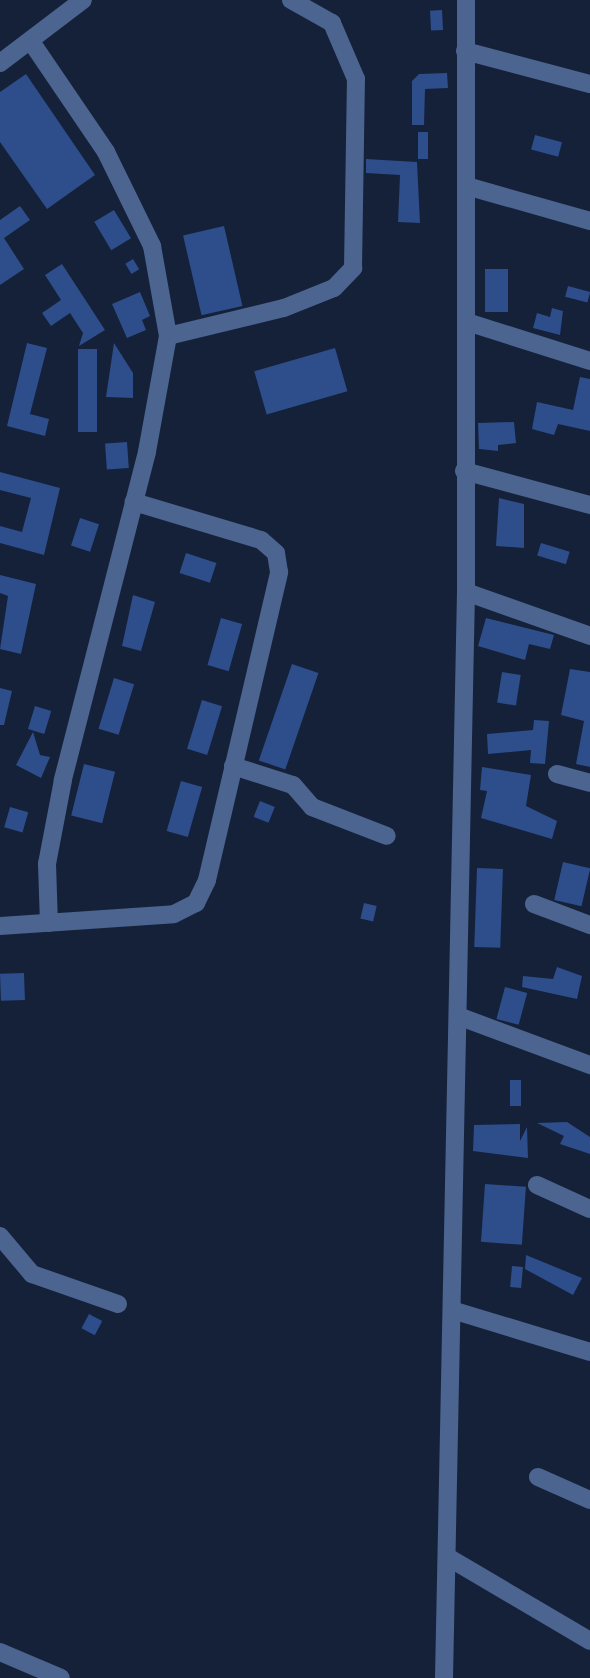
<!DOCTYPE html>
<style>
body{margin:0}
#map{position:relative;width:590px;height:1678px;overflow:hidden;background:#142139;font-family:"Work Sans",sans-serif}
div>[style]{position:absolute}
.building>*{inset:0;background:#2d4d8b;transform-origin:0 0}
.minor>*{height:18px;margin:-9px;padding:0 9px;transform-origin:9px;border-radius:9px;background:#4c6490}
span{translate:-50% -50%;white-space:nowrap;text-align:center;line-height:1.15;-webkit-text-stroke:7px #0b172e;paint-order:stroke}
</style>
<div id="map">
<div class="building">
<div style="left:442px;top:10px;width:20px;height:12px;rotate:87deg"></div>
<div style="clip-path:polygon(447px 73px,448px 88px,425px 89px,424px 125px,412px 125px,412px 81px,419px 74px)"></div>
<div style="clip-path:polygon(26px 74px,95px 175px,47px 209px,0 142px,0 92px)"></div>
<div style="left:418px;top:132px;width:10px;height:27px"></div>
<div style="left:535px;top:135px;width:28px;height:15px;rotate:15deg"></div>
<div style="clip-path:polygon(366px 159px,417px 162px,420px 223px,398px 222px,400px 175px,366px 173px)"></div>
<div style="clip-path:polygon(20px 206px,30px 220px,4px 238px,24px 269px,0 285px,0 220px)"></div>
<div style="left:114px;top:210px;width:33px;height:23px;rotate:59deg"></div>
<div style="left:224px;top:226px;width:82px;height:42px;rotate:77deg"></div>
<div style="left:133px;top:259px;width:12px;height:9px;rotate:59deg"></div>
<div style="clip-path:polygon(62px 264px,105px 330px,79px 346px,83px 333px,70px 313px,51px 326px,42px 313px,61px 300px,45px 275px)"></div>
<div style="left:485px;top:269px;width:23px;height:43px"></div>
<div style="left:568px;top:286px;width:23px;height:11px;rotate:15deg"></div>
<div style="clip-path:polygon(140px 292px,150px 316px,142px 320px,146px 330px,127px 338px,112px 304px)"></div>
<div style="clip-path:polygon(552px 308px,563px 311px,560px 335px,533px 328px,537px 313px,550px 317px)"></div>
<div style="clip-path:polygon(27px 343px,47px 348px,30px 414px,49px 419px,45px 436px,7px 426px)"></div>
<div style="clip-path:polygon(114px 343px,133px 373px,133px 398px,106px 397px)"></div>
<div style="left:335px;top:348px;width:45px;height:84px;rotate:74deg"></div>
<div style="left:78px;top:349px;width:19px;height:83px"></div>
<div style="clip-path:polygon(580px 377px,590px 379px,590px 431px,558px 424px,554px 435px,532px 429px,537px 402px,573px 410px)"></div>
<div style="clip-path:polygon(514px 422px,516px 443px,498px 445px,498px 451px,479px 449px,478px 423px)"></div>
<div style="left:127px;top:442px;width:26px;height:22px;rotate:86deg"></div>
<div style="clip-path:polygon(0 472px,60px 488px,44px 555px,0 543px,0 526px,22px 532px,31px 498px,0 490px)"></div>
<div style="clip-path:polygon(499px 498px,524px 504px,524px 548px,496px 546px)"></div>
<div style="left:80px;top:518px;width:20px;height:29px;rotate:18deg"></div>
<div style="left:541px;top:543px;width:30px;height:13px;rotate:17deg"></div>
<div style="left:186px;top:553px;width:32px;height:21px;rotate:18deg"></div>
<div style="clip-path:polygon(0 575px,36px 584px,21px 654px,0 649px,8px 596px,0 593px)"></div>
<div style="clip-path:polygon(133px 595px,155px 602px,141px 651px,122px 646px)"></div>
<div style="left:221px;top:618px;width:22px;height:49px;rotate:16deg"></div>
<div style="clip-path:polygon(486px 618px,554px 635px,550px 649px,529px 644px,525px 660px,478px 646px)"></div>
<div style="left:292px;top:664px;width:28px;height:102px;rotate:19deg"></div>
<div style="clip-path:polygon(570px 669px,590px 672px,590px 767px,576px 764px,584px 721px,561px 715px)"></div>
<div style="left:502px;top:672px;width:19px;height:31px;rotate:9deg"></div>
<div style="left:114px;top:678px;width:21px;height:53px;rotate:17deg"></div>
<div style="clip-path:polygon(0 688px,12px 691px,4px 725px,0 725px)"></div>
<div style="left:202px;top:700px;width:21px;height:51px;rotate:17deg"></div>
<div style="left:35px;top:706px;width:17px;height:24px;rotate:17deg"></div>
<div style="clip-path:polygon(534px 720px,549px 721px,545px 764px,530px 763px,531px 750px,488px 754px,487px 734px,533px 730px)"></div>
<div style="clip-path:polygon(33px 732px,40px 755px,50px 757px,41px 778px,16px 765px)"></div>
<div style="left:84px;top:764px;width:32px;height:53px;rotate:14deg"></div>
<div style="clip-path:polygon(482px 767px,531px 775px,526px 806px,557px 821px,552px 839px,481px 818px,487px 791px,480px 790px)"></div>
<div style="left:181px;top:781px;width:22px;height:52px;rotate:16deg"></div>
<div style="left:260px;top:801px;width:16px;height:17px;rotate:22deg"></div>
<div style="left:10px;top:807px;width:19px;height:21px;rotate:16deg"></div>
<div style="left:563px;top:862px;width:28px;height:39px;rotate:13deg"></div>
<div style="left:477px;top:868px;width:26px;height:79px;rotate:2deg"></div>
<div style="left:364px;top:903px;width:13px;height:16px;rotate:13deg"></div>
<div style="clip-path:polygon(557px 967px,582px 976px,577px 999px,522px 987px,523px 976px,553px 979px)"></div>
<div style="left:24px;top:973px;width:27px;height:24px;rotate:88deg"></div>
<div style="left:505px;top:987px;width:23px;height:33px;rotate:15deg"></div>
<div style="left:510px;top:1080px;width:11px;height:26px"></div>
<div style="clip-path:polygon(567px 1122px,590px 1137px,590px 1154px,560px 1144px,564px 1136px,537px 1123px)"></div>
<div style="clip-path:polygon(520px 1124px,520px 1141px,527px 1127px,528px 1158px,473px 1151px,474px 1125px)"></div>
<div style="left:485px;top:1184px;width:41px;height:58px;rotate:4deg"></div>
<div style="clip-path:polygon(526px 1255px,582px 1278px,573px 1295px,525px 1269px)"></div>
<div style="left:512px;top:1266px;width:11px;height:21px;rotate:5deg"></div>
<div style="left:89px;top:1314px;width:15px;height:16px;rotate:28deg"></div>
</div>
<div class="minor">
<div style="left:32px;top:43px;width:132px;rotate:55.8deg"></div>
<div style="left:106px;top:152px;width:105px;rotate:63.9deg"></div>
<div style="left:152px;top:246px;width:91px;rotate:79.9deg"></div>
<div style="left:168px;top:336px;width:118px;rotate:100.3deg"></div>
<div style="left:147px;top:452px;width:339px;rotate:104.4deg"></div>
<div style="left:63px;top:780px;width:86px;rotate:100.8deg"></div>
<div style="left:47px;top:864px;width:59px;rotate:88.1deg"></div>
<div style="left:465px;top:51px;width:129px;rotate:14.8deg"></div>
<div style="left:0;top:63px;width:104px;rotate:-37.2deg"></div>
<div style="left:470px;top:187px;width:125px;rotate:15.8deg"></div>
<div style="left:467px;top:322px;width:129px;rotate:17.6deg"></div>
<div style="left:168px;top:336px;width:119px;rotate:-13.6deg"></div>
<div style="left:284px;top:308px;width:54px;rotate:-21.8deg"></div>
<div style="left:334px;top:288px;width:28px;rotate:-46deg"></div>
<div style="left:353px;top:268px;width:189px;rotate:-89.1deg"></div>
<div style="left:356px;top:79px;width:61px;rotate:-113.2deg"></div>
<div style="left:332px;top:23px;width:47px;rotate:-150.7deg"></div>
<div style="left:464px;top:471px;width:131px;rotate:15.1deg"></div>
<div style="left:466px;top:592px;width:132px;rotate:19.5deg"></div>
<div style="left:233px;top:766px;width:63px;rotate:17.6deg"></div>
<div style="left:293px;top:785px;width:29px;rotate:49deg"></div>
<div style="left:312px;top:807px;width:80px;rotate:21.1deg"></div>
<div style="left:557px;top:774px;width:34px;rotate:15deg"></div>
<div style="left:534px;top:904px;width:60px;rotate:20.6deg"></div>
<div style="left:0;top:926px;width:174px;rotate:-3.9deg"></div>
<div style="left:174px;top:914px;width:25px;rotate:-27deg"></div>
<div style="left:196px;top:903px;width:25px;rotate:-64deg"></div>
<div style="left:207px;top:880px;width:316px;rotate:-76.8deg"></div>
<div style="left:279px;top:572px;width:19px;rotate:-99deg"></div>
<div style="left:276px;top:553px;width:20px;rotate:-139deg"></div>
<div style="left:261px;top:540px;width:133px;rotate:-163.3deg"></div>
<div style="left:458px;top:1016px;width:141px;rotate:20.4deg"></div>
<div style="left:537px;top:1185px;width:58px;rotate:24.4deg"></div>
<div style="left:0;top:1236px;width:50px;rotate:49.9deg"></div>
<div style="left:32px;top:1274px;width:91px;rotate:19.2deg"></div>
<div style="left:452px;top:1310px;width:144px;rotate:16.9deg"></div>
<div style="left:538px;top:1477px;width:57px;rotate:23.9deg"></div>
<div style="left:451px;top:1559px;width:161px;rotate:30.5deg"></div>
<div style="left:0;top:1652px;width:66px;rotate:23.1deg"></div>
<div style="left:444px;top:1678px;width:1086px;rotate:-88.84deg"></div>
<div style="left:466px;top:592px;width:592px;rotate:-90deg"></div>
</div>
</div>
